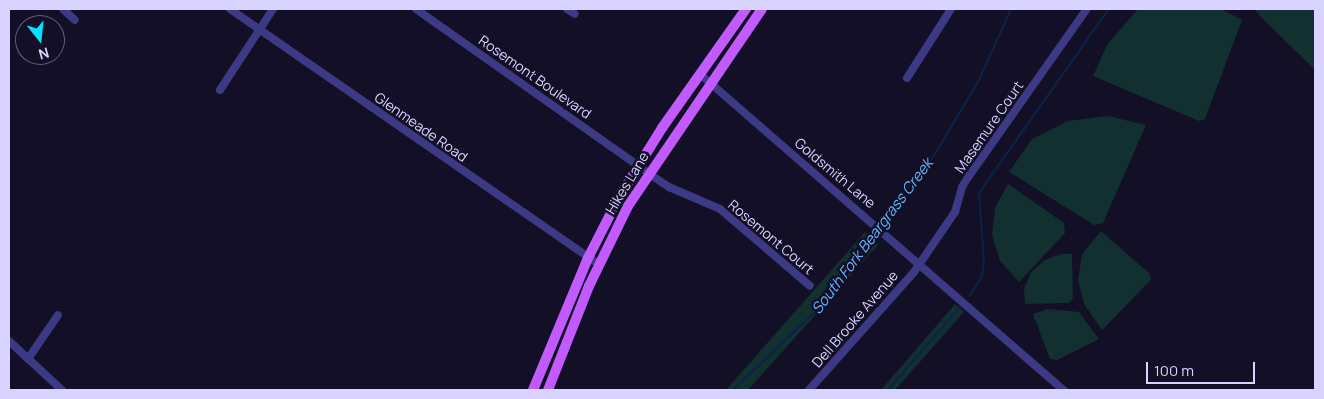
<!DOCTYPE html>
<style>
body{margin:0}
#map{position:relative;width:1324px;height:399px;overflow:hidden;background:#130f26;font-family:Manrope,sans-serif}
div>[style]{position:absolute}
.green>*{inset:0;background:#12302f}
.stream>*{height:2px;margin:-1px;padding:0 1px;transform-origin:1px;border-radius:1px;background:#0c2248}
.minor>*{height:8px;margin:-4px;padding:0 4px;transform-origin:4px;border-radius:4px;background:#3d3a85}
.major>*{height:10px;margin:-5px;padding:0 5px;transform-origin:5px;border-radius:5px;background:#c25bff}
span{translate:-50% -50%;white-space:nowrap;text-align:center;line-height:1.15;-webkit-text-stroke:5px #130f26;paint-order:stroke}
.street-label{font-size:14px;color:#d9d4ff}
.water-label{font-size:15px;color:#62b6ff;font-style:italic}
.frame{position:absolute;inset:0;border:10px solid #d9d4ff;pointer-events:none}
.north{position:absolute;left:15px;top:15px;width:50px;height:50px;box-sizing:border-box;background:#130f26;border:1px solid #625e7d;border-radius:50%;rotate:164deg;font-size:14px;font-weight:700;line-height:20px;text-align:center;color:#d9d4ff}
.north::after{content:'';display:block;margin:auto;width:18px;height:22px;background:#00e5ff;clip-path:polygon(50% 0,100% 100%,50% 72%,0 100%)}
.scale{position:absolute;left:1146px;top:362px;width:109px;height:22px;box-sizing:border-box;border:2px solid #d9d4ff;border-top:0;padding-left:6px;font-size:15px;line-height:18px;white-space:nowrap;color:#d9d4ff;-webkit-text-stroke:4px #130f26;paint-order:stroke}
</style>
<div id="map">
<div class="green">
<div style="clip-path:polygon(1138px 9px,1221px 9px,1242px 20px,1205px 119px,1199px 121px,1093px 76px,1107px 45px)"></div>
<div style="clip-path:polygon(1254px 9px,1315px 9px,1315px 70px,1262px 18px)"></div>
<div style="clip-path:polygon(1108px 116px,1146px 125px,1103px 223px,1094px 225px,1009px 172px,1032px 139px,1068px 121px)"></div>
<div style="clip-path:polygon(1008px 184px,1064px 223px,1065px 233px,1019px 282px,1000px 261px,992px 235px,995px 208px)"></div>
<div style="clip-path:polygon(1101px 231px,1150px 274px,1151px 280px,1102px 330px,1084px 304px,1078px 280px,1082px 254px)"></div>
<div style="clip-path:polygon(865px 232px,878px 245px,748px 390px,726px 390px)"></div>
<div style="clip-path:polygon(1061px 254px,1072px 254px,1073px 298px,1069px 303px,1025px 304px,1024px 289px,1031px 272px,1045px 260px)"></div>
<div style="clip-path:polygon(955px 304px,964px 312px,895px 390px,881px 390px)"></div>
<div style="clip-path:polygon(1048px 309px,1079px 312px,1099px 339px,1057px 360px,1050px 359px,1033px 314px)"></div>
</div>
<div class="stream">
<div style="left:882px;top:229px;width:69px;rotate:-53.3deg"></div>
<div style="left:923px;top:174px;width:109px;rotate:-59.2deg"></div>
<div style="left:979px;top:80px;width:78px;rotate:-65.7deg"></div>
<div style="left:969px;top:296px;width:23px;rotate:-56deg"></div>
<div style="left:982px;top:277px;width:14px;rotate:-82deg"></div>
<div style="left:984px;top:263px;width:70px;rotate:-94.1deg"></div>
<div style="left:979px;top:193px;width:225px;rotate:-54.8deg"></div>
<div style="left:733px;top:390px;width:117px;rotate:-43.6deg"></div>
<div style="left:818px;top:309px;width:97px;rotate:-51.2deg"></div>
<div style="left:888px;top:390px;width:110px;rotate:-49.1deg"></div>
</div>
<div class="minor">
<div style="left:63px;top:9px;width:16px;rotate:43deg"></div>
<div style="left:230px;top:9px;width:448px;rotate:34.7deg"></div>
<div style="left:416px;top:9px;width:288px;rotate:35.2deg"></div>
<div style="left:651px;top:175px;width:22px;rotate:34deg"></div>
<div style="left:669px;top:187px;width:56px;rotate:23.3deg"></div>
<div style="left:720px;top:209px;width:118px;rotate:40.5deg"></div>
<div style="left:567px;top:9px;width:9px;rotate:32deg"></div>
<div style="left:701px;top:75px;width:481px;rotate:41deg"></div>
<div style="left:907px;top:78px;width:82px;rotate:-57.5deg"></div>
<div style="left:220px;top:90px;width:97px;rotate:-56.8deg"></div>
<div style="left:9px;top:341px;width:72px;rotate:42.8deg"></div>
<div style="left:28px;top:359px;width:53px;rotate:-55.7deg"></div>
<div style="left:809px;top:390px;width:158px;rotate:-48.3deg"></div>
<div style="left:914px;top:272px;width:73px;rotate:-55.7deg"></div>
<div style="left:955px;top:212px;width:26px;rotate:-74deg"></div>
<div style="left:962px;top:187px;width:13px;rotate:-58deg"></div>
<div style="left:969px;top:176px;width:204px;rotate:-54.8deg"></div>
</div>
<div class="major">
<div style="left:533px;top:390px;width:143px;rotate:-67.4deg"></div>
<div style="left:588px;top:258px;width:66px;rotate:-63deg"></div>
<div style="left:618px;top:199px;width:84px;rotate:-58.2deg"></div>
<div style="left:662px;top:128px;width:146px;rotate:-54.8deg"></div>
<div style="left:548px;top:390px;width:112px;rotate:-68.5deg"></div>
<div style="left:589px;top:286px;width:89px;rotate:-64deg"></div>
<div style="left:628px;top:206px;width:238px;rotate:-55.8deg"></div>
</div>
<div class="street-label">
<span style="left:535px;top:77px;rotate:35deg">Rosemont Boulevard</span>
<span style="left:421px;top:127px;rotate:35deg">Glenmeade Road</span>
<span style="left:989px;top:127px;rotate:-55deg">Masemure Court</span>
<span style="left:835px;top:173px;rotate:40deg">Goldsmith Lane</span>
<span style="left:627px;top:183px;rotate:-59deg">Hikes Lane</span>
<span style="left:771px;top:237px;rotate:40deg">Rosemont Court</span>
<span style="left:855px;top:319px;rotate:-49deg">Dell Brooke Avenue</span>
</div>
<div class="water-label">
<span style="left:872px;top:236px;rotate:-53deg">South Fork Beargrass Creek</span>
</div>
<div class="frame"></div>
<div class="north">N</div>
<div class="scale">100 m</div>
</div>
